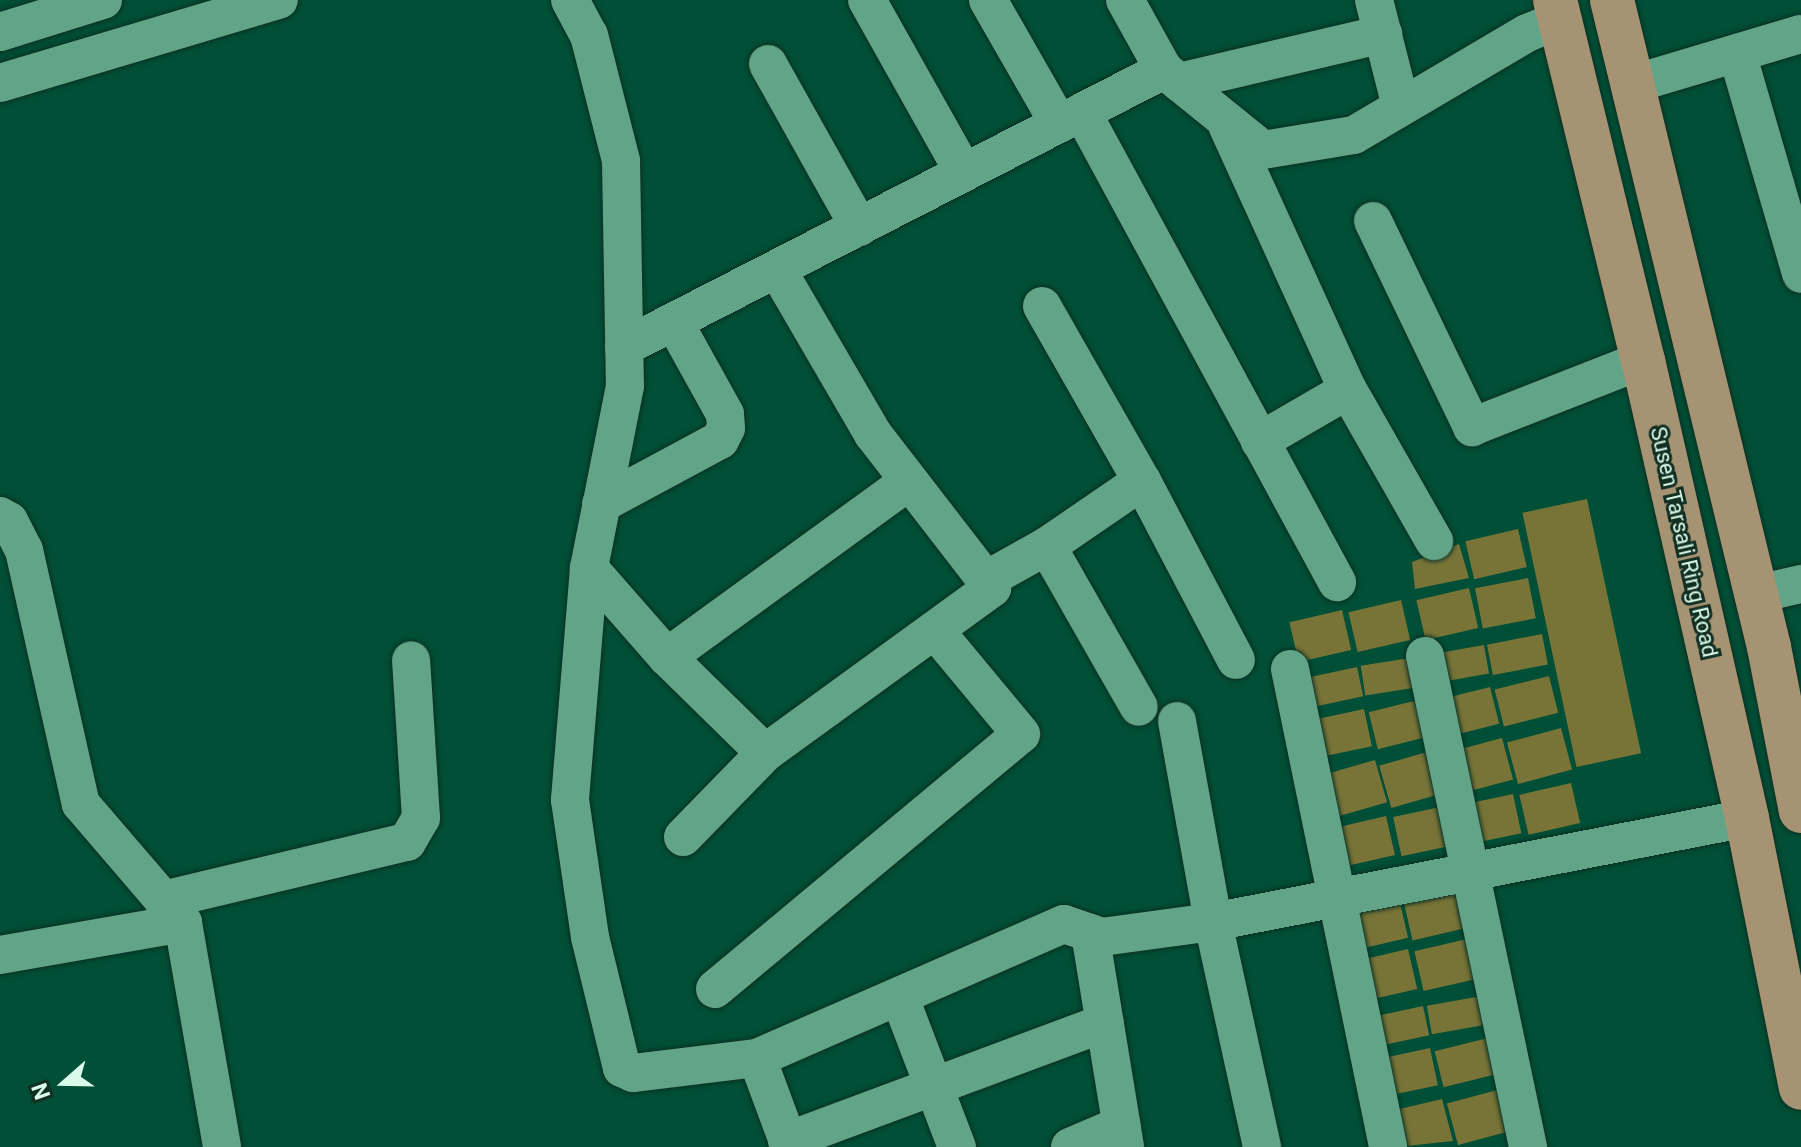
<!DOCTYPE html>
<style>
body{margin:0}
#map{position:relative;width:1801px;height:1147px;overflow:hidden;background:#004f36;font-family:Roboto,sans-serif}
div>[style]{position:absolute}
.building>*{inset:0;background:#787438;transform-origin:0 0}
.roads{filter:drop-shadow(0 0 2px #0c3022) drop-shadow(0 0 2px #0c3022)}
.minor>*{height:38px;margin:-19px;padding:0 19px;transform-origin:19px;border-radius:19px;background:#62a487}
.major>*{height:44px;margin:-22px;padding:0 22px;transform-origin:22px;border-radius:22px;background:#a59373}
span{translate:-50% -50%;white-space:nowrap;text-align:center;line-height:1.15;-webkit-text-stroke:6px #132f23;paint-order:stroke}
.street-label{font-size:22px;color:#dafbeb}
.north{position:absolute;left:24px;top:1043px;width:80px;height:80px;-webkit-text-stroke:6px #132f23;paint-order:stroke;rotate:250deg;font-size:22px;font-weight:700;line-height:32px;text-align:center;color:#dafbeb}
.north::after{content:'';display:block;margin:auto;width:28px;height:36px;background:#dafbeb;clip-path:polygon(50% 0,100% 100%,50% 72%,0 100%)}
</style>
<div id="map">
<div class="building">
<div style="left:1587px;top:499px;width:260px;height:66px;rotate:78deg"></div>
<div style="left:1518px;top:529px;width:39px;height:54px;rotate:77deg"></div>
<div style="clip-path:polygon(1459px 544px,1469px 578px,1415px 589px,1412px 562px)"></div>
<div style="left:1528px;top:578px;width:41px;height:54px;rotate:79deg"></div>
<div style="left:1469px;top:588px;width:41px;height:54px;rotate:77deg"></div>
<div style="left:1401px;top:600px;width:41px;height:54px;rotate:77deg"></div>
<div style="left:1342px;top:610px;width:41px;height:54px;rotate:77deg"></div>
<div style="left:1542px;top:634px;width:31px;height:56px;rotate:79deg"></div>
<div style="left:1484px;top:645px;width:29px;height:57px;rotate:80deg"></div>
<div style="left:1416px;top:657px;width:30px;height:56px;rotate:81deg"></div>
<div style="left:1357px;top:667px;width:30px;height:56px;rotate:78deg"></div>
<div style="left:1549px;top:676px;width:38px;height:56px;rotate:76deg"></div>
<div style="left:1490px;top:687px;width:38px;height:55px;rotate:76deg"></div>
<div style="left:1422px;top:699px;width:38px;height:55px;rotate:76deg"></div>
<div style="left:1364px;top:709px;width:38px;height:56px;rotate:78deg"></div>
<div style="left:1561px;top:728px;width:43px;height:56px;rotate:75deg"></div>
<div style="left:1502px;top:738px;width:43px;height:57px;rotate:75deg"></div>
<div style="left:1434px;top:750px;width:44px;height:57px;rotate:74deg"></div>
<div style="left:1375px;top:760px;width:44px;height:56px;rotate:74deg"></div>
<div style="left:1571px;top:783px;width:41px;height:53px;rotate:77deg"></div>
<div style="left:1513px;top:794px;width:40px;height:54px;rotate:78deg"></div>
<div style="left:1445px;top:806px;width:40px;height:53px;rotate:78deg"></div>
<div style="left:1386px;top:816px;width:40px;height:54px;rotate:77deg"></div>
<div style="left:1457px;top:884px;width:45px;height:56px;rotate:77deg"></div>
<div style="left:1398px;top:894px;width:45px;height:55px;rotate:77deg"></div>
<div style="left:1467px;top:939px;width:41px;height:54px;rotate:77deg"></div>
<div style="left:1408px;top:949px;width:41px;height:53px;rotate:77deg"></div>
<div style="left:1482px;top:996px;width:29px;height:56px;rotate:80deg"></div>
<div style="left:1423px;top:1006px;width:30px;height:56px;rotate:78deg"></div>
<div style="left:1488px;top:1038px;width:37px;height:55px;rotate:76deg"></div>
<div style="left:1430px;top:1048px;width:38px;height:56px;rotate:78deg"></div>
<div style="left:1501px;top:1089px;width:43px;height:56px;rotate:75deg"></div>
<div style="clip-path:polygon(1442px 1099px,1453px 1141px,1397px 1147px,1387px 1112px)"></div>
</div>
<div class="roads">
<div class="minor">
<div style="left:570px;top:0;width:40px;rotate:62deg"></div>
<div style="left:589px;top:35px;width:130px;rotate:75.7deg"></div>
<div style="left:621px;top:161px;width:225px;rotate:89deg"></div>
<div style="left:625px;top:386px;width:186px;rotate:101.2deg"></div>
<div style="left:589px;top:568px;width:233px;rotate:94.7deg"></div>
<div style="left:570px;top:800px;width:138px;rotate:81.7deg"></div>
<div style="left:590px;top:937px;width:135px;rotate:76.3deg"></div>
<div style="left:622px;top:1068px;width:12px;rotate:24deg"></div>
<div style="left:633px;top:1073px;width:125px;rotate:-6.9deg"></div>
<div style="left:867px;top:0;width:198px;rotate:60.7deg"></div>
<div style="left:988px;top:0;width:143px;rotate:60.2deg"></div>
<div style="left:1125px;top:0;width:80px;rotate:60.9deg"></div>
<div style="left:1164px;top:70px;width:127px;rotate:38.9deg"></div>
<div style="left:1263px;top:150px;width:92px;rotate:-9.4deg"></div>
<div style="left:1354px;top:135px;width:201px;rotate:-30.5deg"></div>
<div style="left:1527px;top:33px;width:35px;rotate:-22deg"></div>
<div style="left:1374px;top:0;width:110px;rotate:75.8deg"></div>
<div style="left:0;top:32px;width:108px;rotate:-17.3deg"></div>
<div style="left:1737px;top:53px;width:230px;rotate:73.8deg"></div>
<div style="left:768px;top:64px;width:187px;rotate:60.8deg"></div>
<div style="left:1179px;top:82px;width:210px;rotate:-13.2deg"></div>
<div style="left:0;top:83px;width:291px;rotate:-16.6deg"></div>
<div style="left:1633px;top:84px;width:175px;rotate:-16.6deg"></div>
<div style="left:1082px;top:112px;width:535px;rotate:61.52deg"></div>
<div style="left:1227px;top:125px;width:291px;rotate:65.5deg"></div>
<div style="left:1348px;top:390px;width:102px;rotate:149.9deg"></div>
<div style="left:1373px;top:221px;width:229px;rotate:64.3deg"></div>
<div style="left:1472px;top:427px;width:184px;rotate:-21.4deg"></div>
<div style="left:1042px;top:306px;width:202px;rotate:60.3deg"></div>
<div style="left:1142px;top:481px;width:115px;rotate:145.6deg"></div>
<div style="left:624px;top:347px;width:607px;rotate:-27.16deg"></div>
<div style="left:1348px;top:390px;width:174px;rotate:60.3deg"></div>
<div style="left:1142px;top:481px;width:202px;rotate:62.3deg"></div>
<div style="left:601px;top:504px;width:135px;rotate:-28.3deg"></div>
<div style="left:720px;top:440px;width:13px;rotate:-63deg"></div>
<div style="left:726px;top:428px;width:14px;rotate:-94deg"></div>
<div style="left:725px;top:414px;width:105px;rotate:-119deg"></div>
<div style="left:0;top:516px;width:10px;rotate:29deg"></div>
<div style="left:9px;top:521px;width:33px;rotate:63deg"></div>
<div style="left:24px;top:550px;width:260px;rotate:77.4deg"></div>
<div style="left:81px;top:804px;width:157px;rotate:49.4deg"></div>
<div style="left:589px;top:568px;width:118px;rotate:48.8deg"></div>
<div style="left:667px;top:657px;width:137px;rotate:44.4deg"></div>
<div style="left:765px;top:753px;width:281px;rotate:-36deg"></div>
<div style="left:992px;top:588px;width:195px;rotate:-127.7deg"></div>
<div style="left:873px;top:434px;width:191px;rotate:-120.2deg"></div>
<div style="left:986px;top:580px;width:70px;rotate:-29.1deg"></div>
<div style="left:1047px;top:546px;width:185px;rotate:60.3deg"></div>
<div style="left:1757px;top:594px;width:45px;rotate:-12.8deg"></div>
<div style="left:1425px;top:656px;width:502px;rotate:78.15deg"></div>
<div style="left:667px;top:657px;width:299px;rotate:-36deg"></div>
<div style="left:1290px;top:669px;width:488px;rotate:78.4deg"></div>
<div style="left:1177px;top:721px;width:204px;rotate:79.8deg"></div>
<div style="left:1213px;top:922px;width:230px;rotate:77.7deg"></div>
<div style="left:683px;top:837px;width:117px;rotate:-45.7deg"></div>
<div style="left:163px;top:900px;width:251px;rotate:-13.4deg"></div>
<div style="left:407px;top:842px;width:28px;rotate:-60deg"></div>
<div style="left:421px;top:818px;width:158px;rotate:-93.6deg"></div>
<div style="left:1090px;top:933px;width:217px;rotate:80.7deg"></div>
<div style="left:0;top:955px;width:186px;rotate:-9.9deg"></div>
<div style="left:183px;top:923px;width:227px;rotate:80.1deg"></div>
<div style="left:715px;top:989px;width:398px;rotate:-39.8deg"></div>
<div style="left:1021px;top:734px;width:131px;rotate:-129.7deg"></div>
<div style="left:900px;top:998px;width:160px;rotate:69.1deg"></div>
<div style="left:787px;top:1141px;width:339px;rotate:-20.4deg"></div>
<div style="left:790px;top:1147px;width:95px;rotate:-110.3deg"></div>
<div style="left:757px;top:1058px;width:335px;rotate:-23.6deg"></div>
<div style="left:1064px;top:924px;width:40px;rotate:18.9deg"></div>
<div style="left:1102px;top:937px;width:112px;rotate:-7.7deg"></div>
<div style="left:1213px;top:922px;width:544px;rotate:-11.02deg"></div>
<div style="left:1070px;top:1147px;width:56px;rotate:-23.3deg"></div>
</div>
<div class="major">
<div style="left:1555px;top:0;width:371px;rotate:76.3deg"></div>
<div style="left:1643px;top:360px;width:470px;rotate:77.2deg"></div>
<div style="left:1747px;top:818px;width:275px;rotate:78.7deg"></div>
<div style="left:1612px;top:0;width:666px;rotate:76.36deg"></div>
<div style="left:1769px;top:647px;width:167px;rotate:79deg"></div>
</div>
</div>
<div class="street-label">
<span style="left:1684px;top:542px;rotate:77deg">Susen Tarsali Ring Road</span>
</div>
<div class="north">N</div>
</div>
